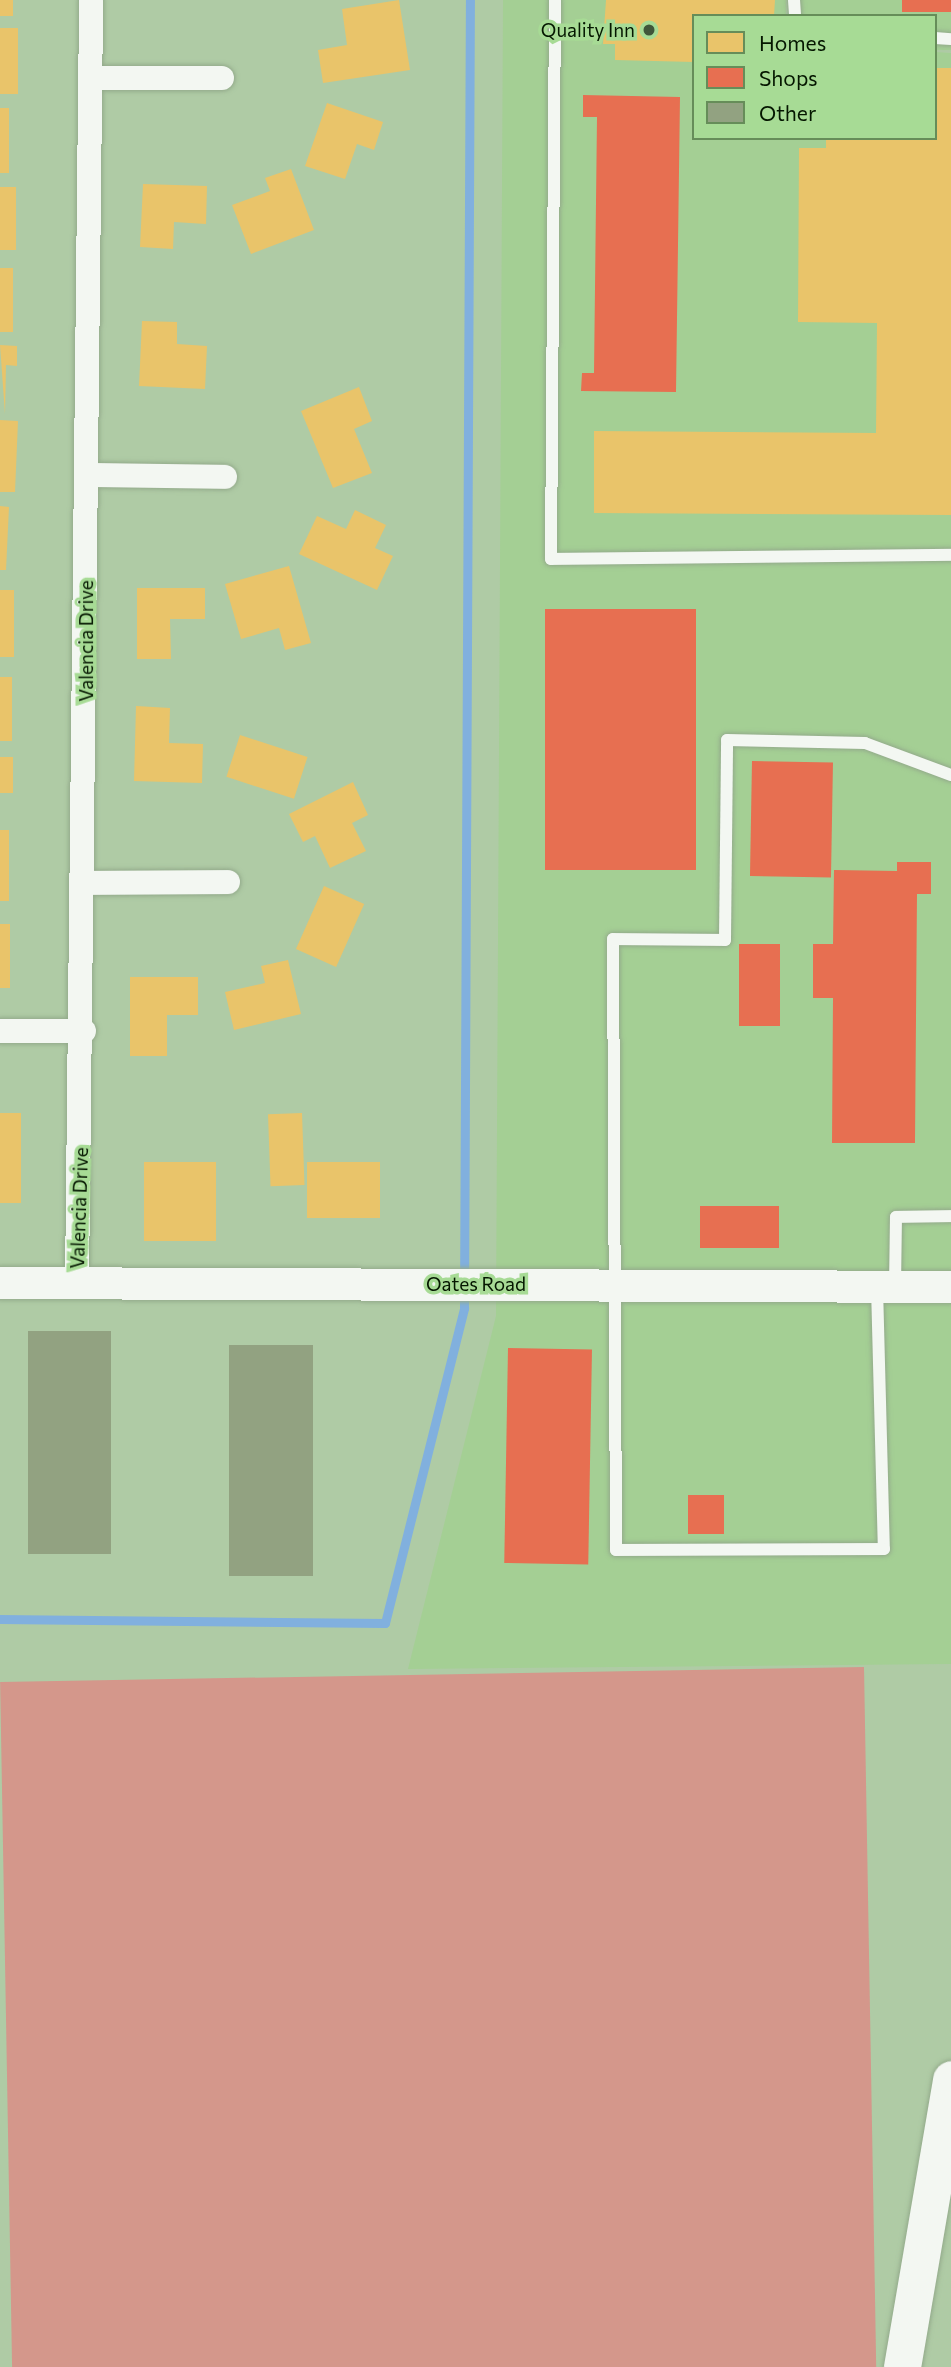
<!DOCTYPE html>
<style>
body{margin:0}
#map{position:relative;width:951px;height:2367px;overflow:hidden;background:#afcba5;font-family:Commissioner,sans-serif}
div>[style]{position:absolute}
.built>*{inset:0;background:#a4cf94}
.forest>*{inset:0;background:#d4978b;transform-origin:0 0}
.homes>*{inset:0;background:#e9c46a;transform-origin:0 0}
.shops>*{inset:0;background:#e76f51;transform-origin:0 0}
.stream>*{height:9px;margin:-4.5px;padding:0 4.5px;transform-origin:4.5px;border-radius:4.5px;background:#81b0de}
.building>*{inset:0;background:#92a281;transform-origin:0 0}
.roads{filter:drop-shadow(0 0 2px #93aa8b) drop-shadow(0 0 2px #93aa8b)}
.service>*{height:12px;margin:-6px;padding:0 6px;transform-origin:6px;border-radius:6px;background:#f3f7f2}
.minor>*{height:24px;margin:-12px;padding:0 12px;transform-origin:12px;border-radius:12px;background:#f3f7f2}
.tertiary>*{height:32px;margin:-16px;padding:0 16px;transform-origin:16px;border-radius:16px;background:#f3f7f2}
.secondary>*{height:37px;margin:-18.5px;padding:0 18.5px;transform-origin:18.5px;border-radius:18.5px;background:#f3f7f2}
.dots>*{width:19px;height:19px;translate:-50% -50%;box-sizing:border-box;border:4px solid #a7db95;border-radius:50%}
span{translate:-50% -50%;white-space:nowrap;text-align:center;line-height:1.15;-webkit-text-stroke:7px #a7db95;paint-order:stroke}
.poi-label{font-size:19px;color:#051700}
.right{translate:-100% -50%;text-align:right}
.street-label{font-size:19px;color:#051700}
.legend{position:absolute;left:692px;top:14px;width:245px;height:126px;box-sizing:border-box;background:#a7db95;border:2px solid #668d59;margin:0;padding:9px 12px;list-style:none;font-size:21px;color:#051700}
.legend li{display:flex;align-items:center;gap:14px;height:35px}
.legend b{width:35px;border:2px solid #668d59}
</style>
<div id="map">
<div class="built">
<div style="clip-path:polygon(503px 0,786px 0,786px 16px,694px 16px,694px 138px,935px 138px,935px 52px,951px 53px,951px 1664px,408px 1669px,496px 1316px)"></div>
<div style="clip-path:polygon(790px 0,951px 0,951px 50px,935px 50px,935px 16px,789px 16px)"></div>
</div>
<div class="forest">
<div style="left:864px;top:1667px;width:700px;height:864px;rotate:89deg"></div>
</div>
<div class="homes">
<div style="left:0;top:0;width:13px;height:16px"></div>
<div style="clip-path:polygon(399px 0,410px 70px,323px 83px,318px 50px,347px 45px,342px 9px)"></div>
<div style="clip-path:polygon(606px 0,775px 0,774px 16px,694px 16px,694px 62px,615px 60px,615px 44px,603px 44px)"></div>
<div style="left:0;top:28px;width:18px;height:66px"></div>
<div style="clip-path:polygon(935px 68px,951px 68px,951px 515px,594px 513px,594px 431px,876px 433px,877px 323px,798px 322px,799px 148px,826px 148px,826px 138px,935px 138px)"></div>
<div style="clip-path:polygon(327px 103px,383px 122px,374px 150px,357px 144px,345px 179px,305px 166px)"></div>
<div style="left:0;top:108px;width:9px;height:65px"></div>
<div style="clip-path:polygon(291px 169px,314px 230px,251px 254px,232px 205px,270px 191px,265px 178px)"></div>
<div style="clip-path:polygon(143px 184px,207px 186px,206px 224px,174px 222px,173px 249px,140px 247px)"></div>
<div style="left:0;top:187px;width:16px;height:63px"></div>
<div style="left:0;top:268px;width:13px;height:64px"></div>
<div style="clip-path:polygon(142px 321px,177px 322px,177px 344px,207px 346px,205px 389px,139px 386px)"></div>
<div style="clip-path:polygon(0 345px,17px 346px,17px 366px,6px 365px,5px 414px)"></div>
<div style="clip-path:polygon(359px 387px,372px 421px,354px 429px,372px 473px,333px 488px,301px 411px)"></div>
<div style="clip-path:polygon(0 420px,18px 421px,15px 492px,0 492px)"></div>
<div style="clip-path:polygon(0 506px,9px 507px,6px 570px,0 570px)"></div>
<div style="clip-path:polygon(355px 510px,386px 525px,375px 548px,393px 556px,377px 590px,299px 554px,317px 516px,346px 529px)"></div>
<div style="clip-path:polygon(289px 566px,311px 643px,285px 650px,279px 628px,241px 639px,225px 584px)"></div>
<div style="clip-path:polygon(137px 588px,205px 588px,205px 619px,170px 619px,171px 659px,137px 659px)"></div>
<div style="left:0;top:590px;width:14px;height:67px"></div>
<div style="left:0;top:677px;width:12px;height:64px"></div>
<div style="clip-path:polygon(136px 706px,170px 708px,169px 743px,203px 744px,202px 783px,134px 781px)"></div>
<div style="left:240px;top:735px;width:71px;height:44px;rotate:18deg"></div>
<div style="left:0;top:757px;width:13px;height:36px"></div>
<div style="clip-path:polygon(353px 782px,368px 815px,352px 823px,366px 851px,330px 868px,315px 836px,303px 842px,289px 814px)"></div>
<div style="left:0;top:830px;width:9px;height:71px"></div>
<div style="left:324px;top:886px;width:44px;height:69px;rotate:24deg"></div>
<div style="left:0;top:924px;width:10px;height:64px"></div>
<div style="clip-path:polygon(288px 960px,301px 1014px,234px 1030px,225px 992px,265px 983px,261px 966px)"></div>
<div style="clip-path:polygon(130px 977px,198px 977px,198px 1015px,167px 1015px,167px 1056px,130px 1056px)"></div>
<div style="left:0;top:1113px;width:21px;height:90px"></div>
<div style="left:302px;top:1113px;width:72px;height:34px;rotate:88deg"></div>
<div style="left:144px;top:1162px;width:72px;height:79px"></div>
<div style="left:380px;top:1162px;width:56px;height:73px;rotate:90deg"></div>
</div>
<div class="shops">
<div style="left:902px;top:0;width:49px;height:12px"></div>
<div style="clip-path:polygon(583px 95px,680px 97px,676px 392px,581px 391px,582px 373px,594px 373px,597px 117px,583px 117px)"></div>
<div style="left:545px;top:609px;width:151px;height:261px"></div>
<div style="left:752px;top:761px;width:81px;height:115px;rotate:1deg"></div>
<div style="clip-path:polygon(897px 862px,931px 862px,931px 894px,917px 894px,915px 1143px,832px 1143px,833px 998px,813px 998px,813px 944px,833px 944px,834px 870px,897px 871px)"></div>
<div style="left:739px;top:944px;width:41px;height:82px"></div>
<div style="left:779px;top:1206px;width:42px;height:79px;rotate:90deg"></div>
<div style="left:508px;top:1348px;width:84px;height:215px;rotate:1deg"></div>
<div style="left:688px;top:1495px;width:36px;height:39px"></div>
</div>
<div class="stream">
<div style="left:0;top:1619px;width:385px;rotate:0.6deg"></div>
<div style="left:385px;top:1623px;width:325px;rotate:-75.9deg"></div>
<div style="left:464px;top:1308px;width:1308px;rotate:-89.74deg"></div>
</div>
<div class="building">
<div style="left:28px;top:1331px;width:83px;height:223px"></div>
<div style="left:229px;top:1345px;width:84px;height:231px"></div>
</div>
<div class="roads">
<div class="service">
<div style="left:555px;top:0;width:559px;rotate:90.41deg"></div>
<div style="left:551px;top:559px;width:400px;rotate:-0.6deg"></div>
<div style="left:794px;top:0;width:16px;rotate:86deg"></div>
<div style="left:935px;top:38px;width:16px;rotate:4deg"></div>
<div style="left:877px;top:1287px;width:262px;rotate:88.5deg"></div>
<div style="left:884px;top:1549px;width:268px;rotate:179.8deg"></div>
<div style="left:616px;top:1550px;width:611px;rotate:-90.28deg"></div>
<div style="left:613px;top:939px;width:112px;rotate:0.5deg"></div>
<div style="left:725px;top:940px;width:200px;rotate:-89.4deg"></div>
<div style="left:727px;top:740px;width:138px;rotate:1.2deg"></div>
<div style="left:865px;top:743px;width:92px;rotate:20.4deg"></div>
<div style="left:895px;top:1287px;width:70px;rotate:-89.2deg"></div>
<div style="left:896px;top:1217px;width:55px;rotate:-1deg"></div>
</div>
<div class="minor">
<div style="left:90px;top:78px;width:132px"></div>
<div style="left:87px;top:475px;width:138px;rotate:0.8deg"></div>
<div style="left:85px;top:883px;width:143px;rotate:-0.4deg"></div>
<div style="left:0;top:1031px;width:84px"></div>
<div style="left:77px;top:1283px;width:1283px;rotate:-89.37deg"></div>
</div>
<div class="tertiary">
<div style="left:0;top:1283px;width:951px;rotate:0.24deg"></div>
</div>
<div class="secondary">
<div style="left:902px;top:2367px;width:292px;rotate:-80.3deg"></div>
</div>
</div>
<div class="dots">
<div style="left:649px;top:30px;background:#40563a"></div>
</div>
<div class="poi-label">
<span class="right" style="left:635px;top:30px">Quality Inn</span>
</div>
<div class="street-label">
<span style="left:86px;top:641px;rotate:-90deg">Valencia Drive</span>
<span style="left:79px;top:1208px;rotate:-88deg">Valencia Drive</span>
<span style="left:476px;top:1284px">Oates Road</span>
</div>
<ul class="legend">
<li><b style="height:19px;background:#e9c46a"></b>Homes</li>
<li><b style="height:19px;background:#e76f51"></b>Shops</li>
<li><b style="height:19px;background:#92a281"></b>Other</li>
</ul>
</div>
